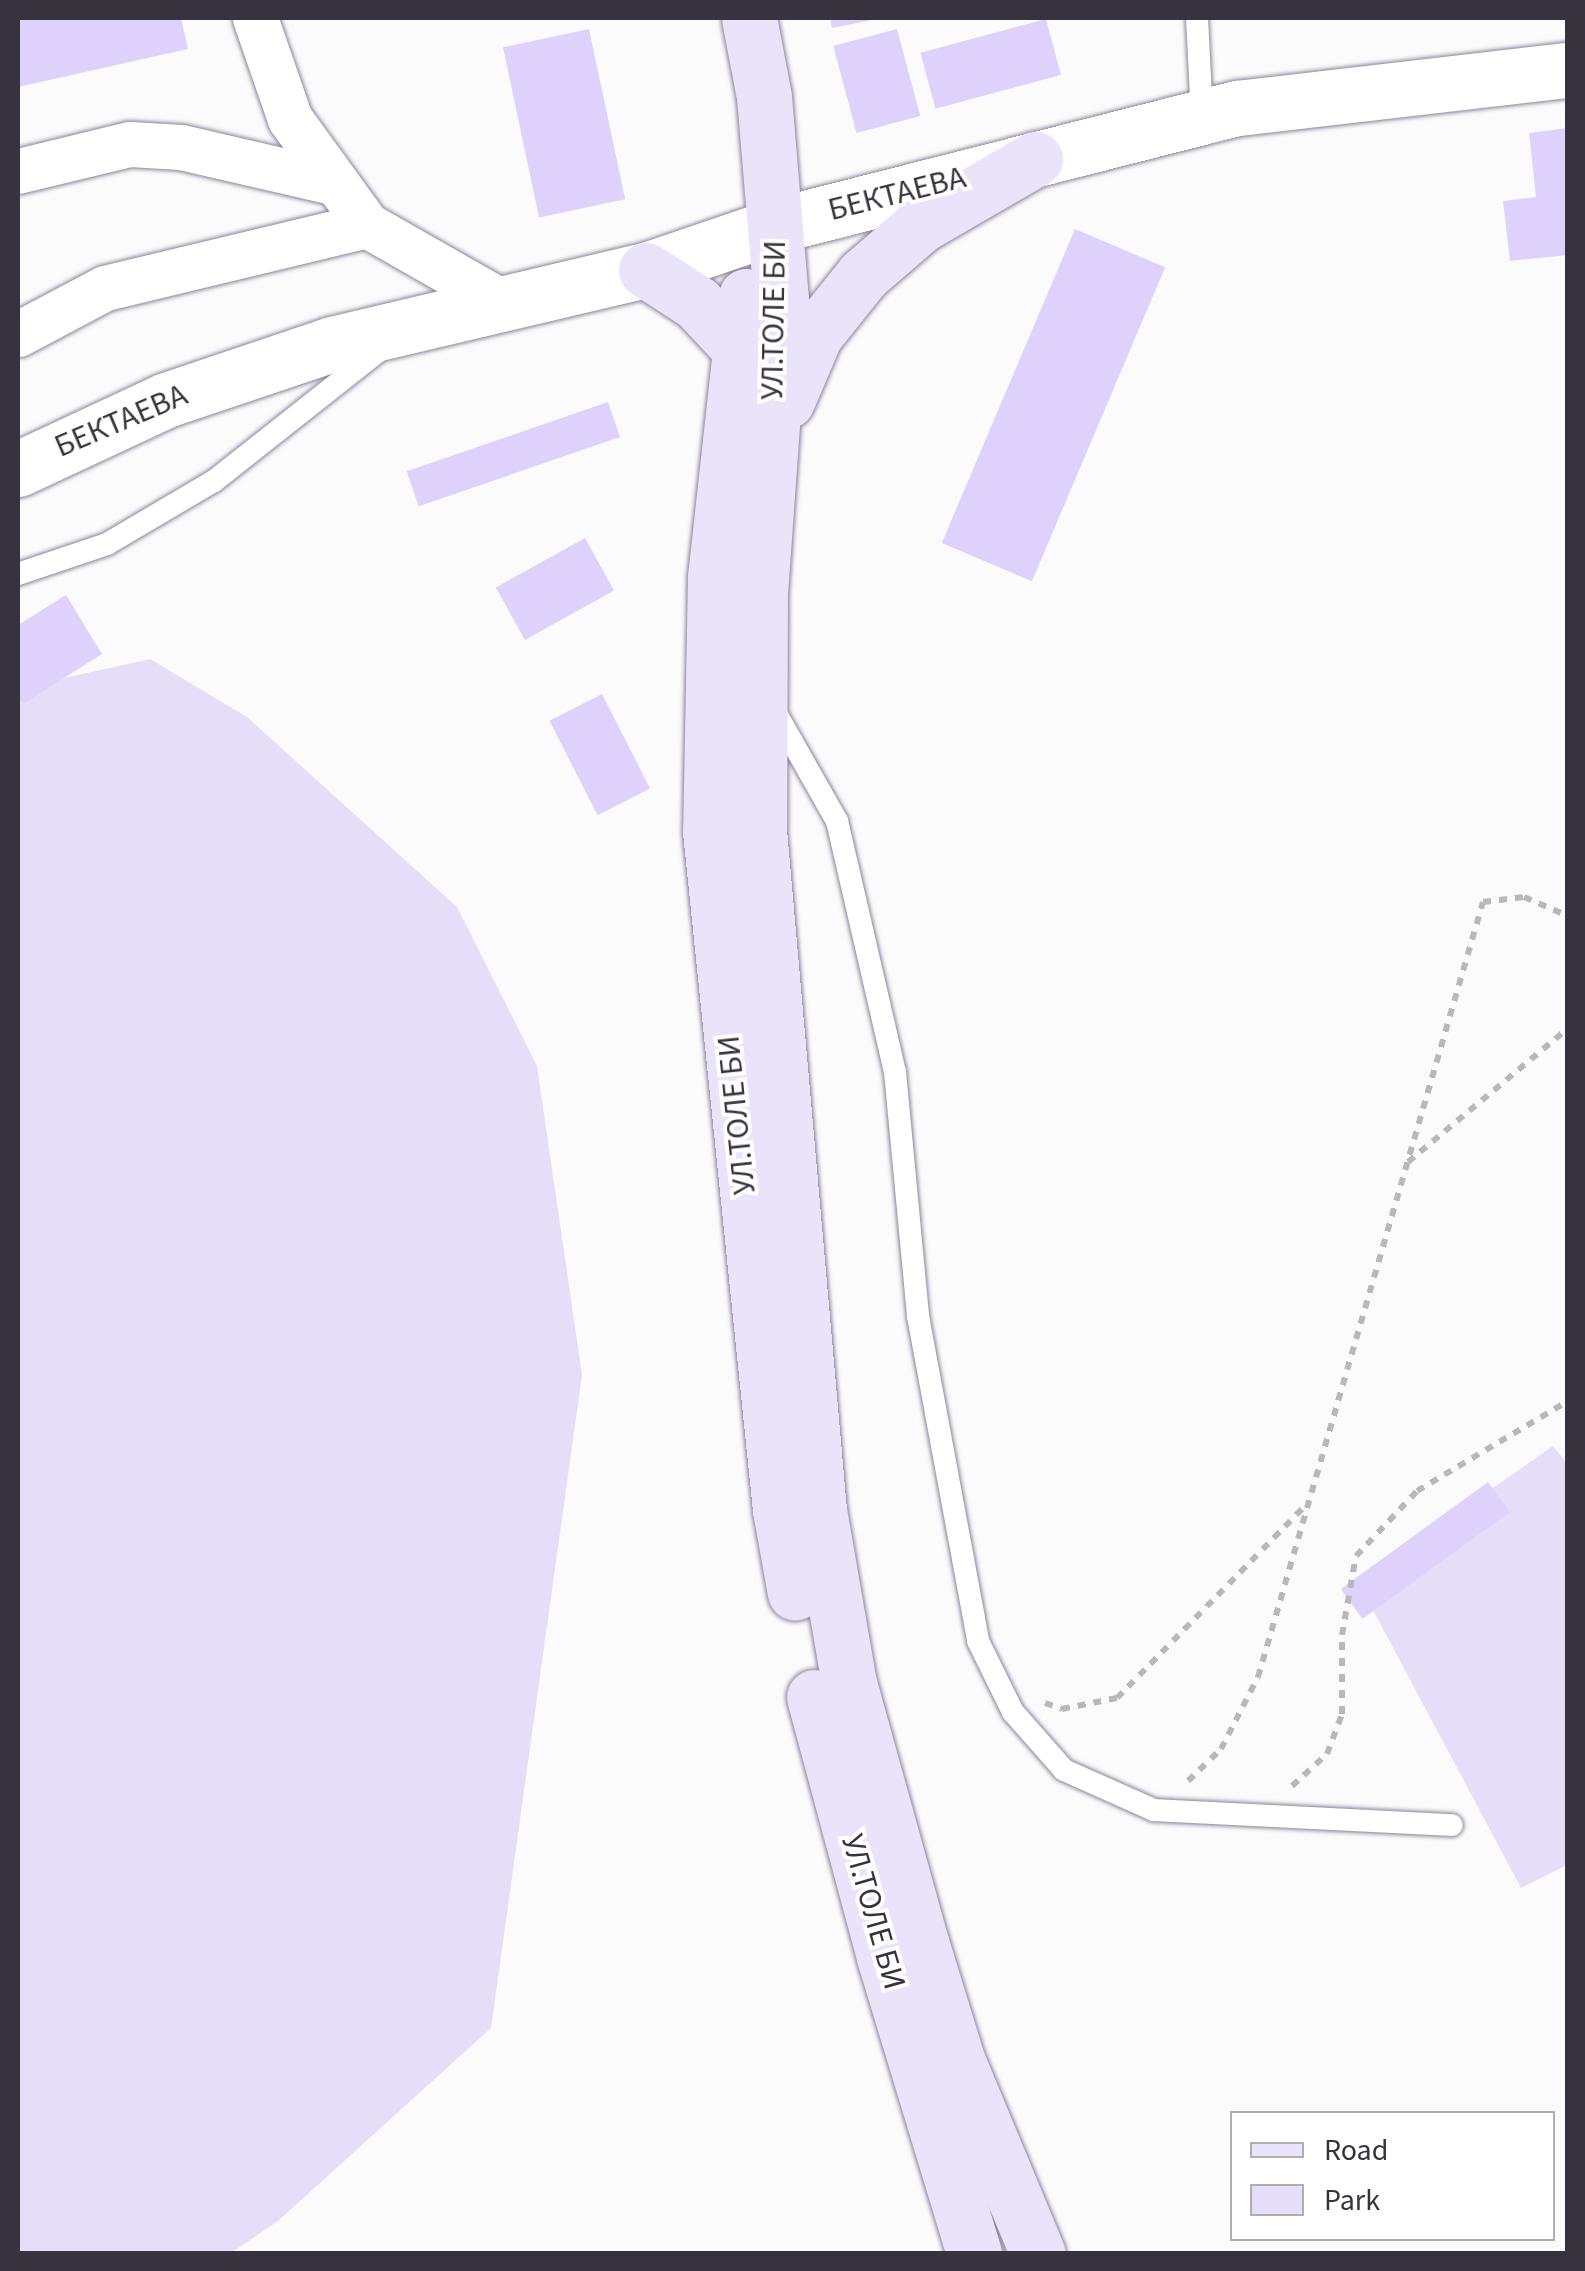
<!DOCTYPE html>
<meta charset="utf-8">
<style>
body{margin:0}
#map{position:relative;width:1585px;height:2271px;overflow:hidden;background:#fbfbfb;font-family:"Source Sans 3",sans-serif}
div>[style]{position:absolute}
.green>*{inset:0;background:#e6def8}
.building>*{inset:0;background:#ded2fc;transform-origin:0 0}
.path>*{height:6px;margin-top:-3px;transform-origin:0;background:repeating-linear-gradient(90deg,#b8b7bb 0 8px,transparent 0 16px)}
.roads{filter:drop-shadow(0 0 2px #8b839e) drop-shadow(0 0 2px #8b839e)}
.service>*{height:22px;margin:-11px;padding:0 11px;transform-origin:11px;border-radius:11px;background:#fff}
.minor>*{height:45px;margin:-22.5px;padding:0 22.5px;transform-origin:22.5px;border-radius:22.5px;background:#fff}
.tertiary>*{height:55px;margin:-27.5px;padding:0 27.5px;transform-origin:27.5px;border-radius:27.5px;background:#fff}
.secondary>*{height:55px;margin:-27.5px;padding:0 27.5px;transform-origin:27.5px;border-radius:27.5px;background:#eae3f9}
span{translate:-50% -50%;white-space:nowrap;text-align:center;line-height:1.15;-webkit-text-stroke:8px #fff;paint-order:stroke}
.street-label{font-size:32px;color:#36333e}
.frame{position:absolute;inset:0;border:20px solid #36333e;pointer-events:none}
.legend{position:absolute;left:1230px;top:2111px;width:325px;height:130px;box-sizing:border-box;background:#fff;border:2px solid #afadb2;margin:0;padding:12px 18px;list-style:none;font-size:30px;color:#36333e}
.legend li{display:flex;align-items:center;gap:20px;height:50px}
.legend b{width:50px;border:2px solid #afadb2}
</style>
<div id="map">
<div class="green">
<div style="clip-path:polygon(150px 659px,247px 717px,457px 907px,537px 1066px,582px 1375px,491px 2028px,278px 2221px,231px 2253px,18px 2253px,18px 697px,51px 681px)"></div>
<div style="clip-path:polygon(1553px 1446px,1567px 1463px,1567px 1865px,1521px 1888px,1358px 1582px)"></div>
</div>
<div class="building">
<div style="clip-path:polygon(24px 18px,181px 18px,188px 49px,18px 87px,18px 19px)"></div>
<div style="clip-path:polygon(830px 18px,876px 18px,877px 19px,832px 28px)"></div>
<div style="left:1046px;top:19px;width:58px;height:130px;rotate:75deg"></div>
<div style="left:589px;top:29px;width:174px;height:88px;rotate:78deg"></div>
<div style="left:897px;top:29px;width:90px;height:66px;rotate:75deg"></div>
<div style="clip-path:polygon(1568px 128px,1568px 255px,1510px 261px,1503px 201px,1536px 197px,1529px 133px)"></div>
<div style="left:1075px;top:229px;width:98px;height:341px;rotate:23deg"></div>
<div style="left:608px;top:402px;width:37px;height:213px;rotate:71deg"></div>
<div style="left:585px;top:538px;width:60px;height:102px;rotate:61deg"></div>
<div style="clip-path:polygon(66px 595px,102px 654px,23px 704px,18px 696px,18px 625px)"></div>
<div style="left:602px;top:694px;width:106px;height:59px;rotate:63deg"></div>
<div style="left:1488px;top:1482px;width:37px;height:182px;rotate:54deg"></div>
</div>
<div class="path">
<div style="left:1408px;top:1162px;width:209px;rotate:-39.9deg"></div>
<div style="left:1045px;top:1703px;width:18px;rotate:19deg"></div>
<div style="left:1062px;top:1709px;width:56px;rotate:-11.3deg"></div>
<div style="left:1117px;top:1698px;width:273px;rotate:-45.6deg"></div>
<div style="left:1188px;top:1781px;width:46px;rotate:-44.1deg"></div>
<div style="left:1221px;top:1749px;width:81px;rotate:-62.8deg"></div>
<div style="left:1258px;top:1677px;width:807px;rotate:-73.81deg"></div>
<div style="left:1483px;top:902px;width:41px;rotate:-7deg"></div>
<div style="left:1524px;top:897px;width:48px;rotate:23.4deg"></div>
<div style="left:1292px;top:1786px;width:47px;rotate:-42.4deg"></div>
<div style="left:1327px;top:1754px;width:43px;rotate:-69.4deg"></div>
<div style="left:1342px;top:1714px;width:79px;rotate:-90deg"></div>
<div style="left:1342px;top:1635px;width:80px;rotate:-80deg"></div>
<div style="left:1356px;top:1556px;width:89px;rotate:-46.8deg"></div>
<div style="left:1417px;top:1491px;width:176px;rotate:-30.8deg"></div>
</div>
<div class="roads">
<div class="service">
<div style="left:1197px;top:18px;width:100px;rotate:87.1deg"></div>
<div style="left:18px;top:574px;width:94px;rotate:-18.6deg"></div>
<div style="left:107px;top:544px;width:124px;rotate:-30.5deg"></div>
<div style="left:214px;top:481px;width:213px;rotate:-38.3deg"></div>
<div style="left:773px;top:708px;width:130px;rotate:60.5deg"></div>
<div style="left:837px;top:821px;width:258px;rotate:77deg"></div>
<div style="left:895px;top:1072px;width:245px;rotate:84.6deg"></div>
<div style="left:918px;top:1316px;width:330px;rotate:79.5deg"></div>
<div style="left:978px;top:1641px;width:79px;rotate:63.8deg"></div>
<div style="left:1013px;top:1712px;width:77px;rotate:48.7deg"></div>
<div style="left:1064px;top:1770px;width:98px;rotate:24deg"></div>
<div style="left:1154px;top:1810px;width:298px;rotate:2.9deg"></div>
</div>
<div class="minor">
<div style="left:255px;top:18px;width:107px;rotate:70.9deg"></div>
<div style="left:290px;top:119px;width:131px;rotate:54deg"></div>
<div style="left:367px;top:225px;width:161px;rotate:29.7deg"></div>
<div style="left:18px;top:171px;width:115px;rotate:-13.6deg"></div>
<div style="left:130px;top:144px;width:51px;rotate:3.4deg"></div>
<div style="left:181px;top:147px;width:156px;rotate:13deg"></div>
<div style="left:18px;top:334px;width:98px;rotate:-27.9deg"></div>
<div style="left:105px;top:288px;width:269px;rotate:-13.5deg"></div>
</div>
<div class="tertiary">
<div style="left:18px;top:469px;width:163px;rotate:-25deg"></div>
<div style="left:166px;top:400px;width:175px;rotate:-18.6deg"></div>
<div style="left:332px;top:344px;width:323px;rotate:-13.3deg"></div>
<div style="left:646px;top:270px;width:139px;rotate:-18.8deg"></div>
<div style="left:778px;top:225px;width:475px;rotate:-14.3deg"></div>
<div style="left:1238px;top:108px;width:332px;rotate:-6.6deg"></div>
</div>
<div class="secondary">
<div style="left:749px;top:18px;width:80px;rotate:79.2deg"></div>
<div style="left:764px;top:97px;width:204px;rotate:85.2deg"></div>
<div style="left:781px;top:300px;width:291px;rotate:94.1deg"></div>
<div style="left:760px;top:590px;width:240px;rotate:90.2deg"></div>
<div style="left:759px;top:830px;width:683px;rotate:84.96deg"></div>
<div style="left:819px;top:1510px;width:176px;rotate:80.2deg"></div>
<div style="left:849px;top:1683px;width:269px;rotate:74.5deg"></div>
<div style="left:921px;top:1942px;width:126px;rotate:72.9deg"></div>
<div style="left:958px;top:2062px;width:208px;rotate:67.4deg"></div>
<div style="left:646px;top:270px;width:61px;rotate:32.9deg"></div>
<div style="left:697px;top:303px;width:63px;rotate:46.9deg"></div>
<div style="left:746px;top:296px;width:284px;rotate:96.3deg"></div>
<div style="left:715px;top:578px;width:253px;rotate:91.1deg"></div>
<div style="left:710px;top:831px;width:683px;rotate:84.11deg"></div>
<div style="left:780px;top:1510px;width:84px;rotate:79.8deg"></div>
<div style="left:787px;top:401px;width:72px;rotate:-67deg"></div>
<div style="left:815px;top:335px;width:77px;rotate:-51.3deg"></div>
<div style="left:863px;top:275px;width:77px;rotate:-40.8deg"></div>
<div style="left:921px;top:225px;width:132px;rotate:-30.1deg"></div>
<div style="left:814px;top:1697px;width:269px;rotate:74.9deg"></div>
<div style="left:884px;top:1957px;width:310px;rotate:73.1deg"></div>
</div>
</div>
<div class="street-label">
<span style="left:897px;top:194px;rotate:-14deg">БЕКТАЕВА</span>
<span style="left:774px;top:320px;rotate:-89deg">УЛ.ТОЛЕ БИ</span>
<span style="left:121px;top:421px;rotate:-23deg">БЕКТАЕВА</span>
<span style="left:737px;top:1115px;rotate:-96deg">УЛ.ТОЛЕ БИ</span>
<span style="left:873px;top:1912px;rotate:74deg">УЛ.ТОЛЕ БИ</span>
</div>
<div class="frame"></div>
<ul class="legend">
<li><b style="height:12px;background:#eae3f9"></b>Road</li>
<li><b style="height:28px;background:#e6def8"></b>Park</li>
</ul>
</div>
